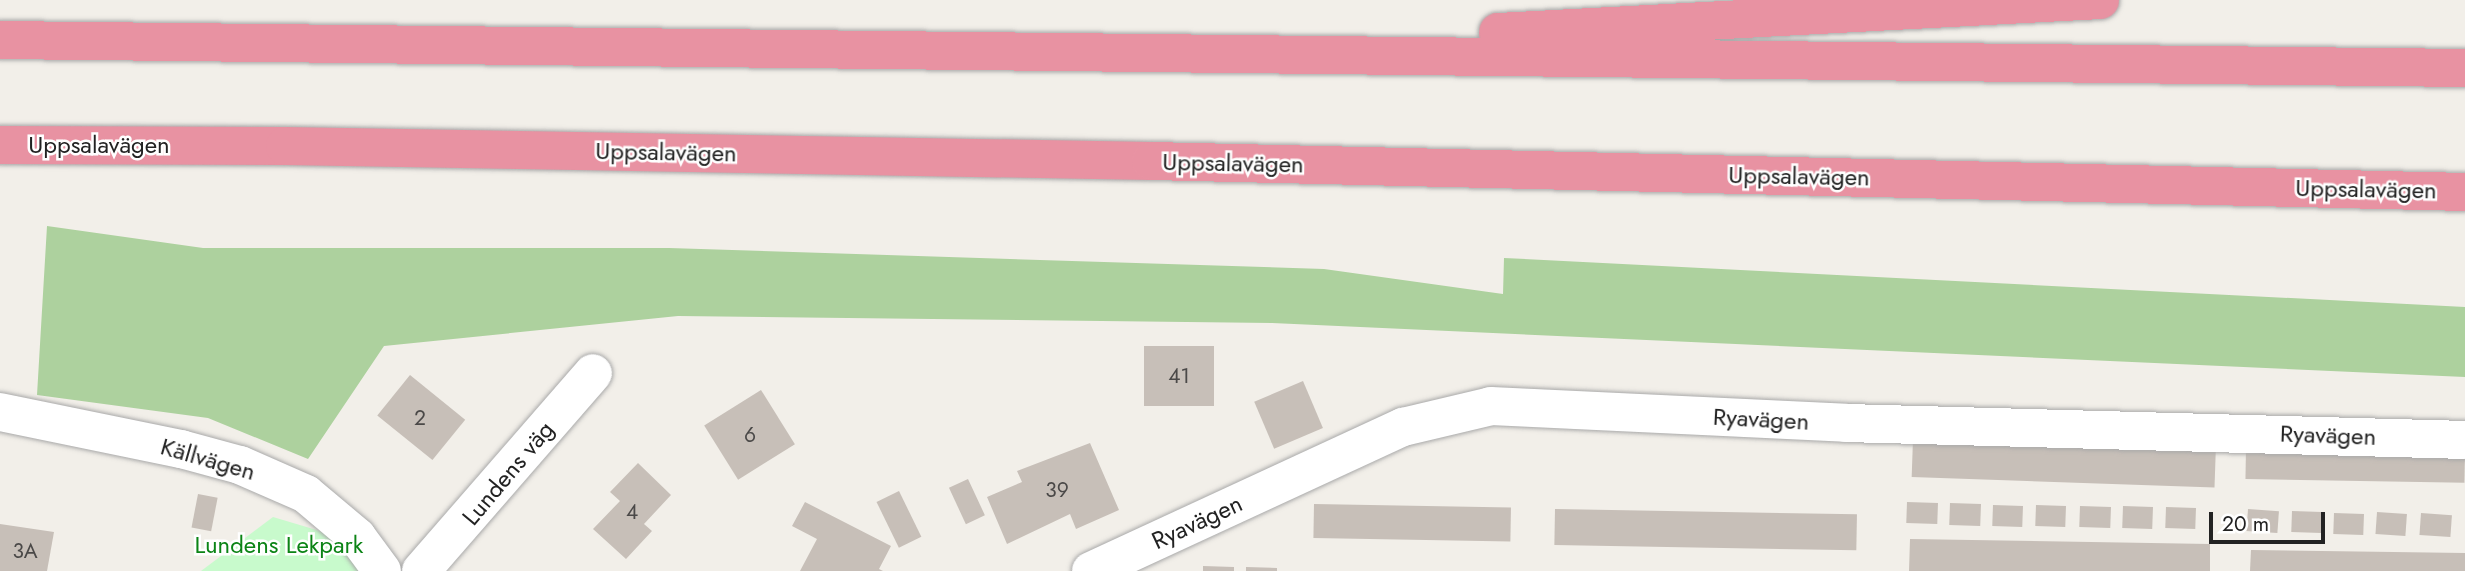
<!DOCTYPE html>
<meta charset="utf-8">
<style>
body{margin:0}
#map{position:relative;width:2465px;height:571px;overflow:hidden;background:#f2efe9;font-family:Jost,sans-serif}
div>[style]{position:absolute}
.forest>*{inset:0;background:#add19e}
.park>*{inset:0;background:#c8facc}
.building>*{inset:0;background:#c7bfb8;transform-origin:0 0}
.roads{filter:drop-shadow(0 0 2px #a9a9a9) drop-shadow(0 0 2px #a9a9a9)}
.minor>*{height:38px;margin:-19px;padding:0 19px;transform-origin:19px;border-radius:19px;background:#fff}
.highway>*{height:38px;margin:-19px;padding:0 19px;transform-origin:19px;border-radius:19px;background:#e892a2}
span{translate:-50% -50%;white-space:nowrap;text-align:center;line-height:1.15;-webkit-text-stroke:5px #fff;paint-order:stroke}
.number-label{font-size:21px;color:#4b4948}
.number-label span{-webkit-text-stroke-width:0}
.street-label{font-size:24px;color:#222}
.park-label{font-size:24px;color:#0c8416}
.scale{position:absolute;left:2209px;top:512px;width:116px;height:32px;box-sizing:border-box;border:4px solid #222;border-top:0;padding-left:9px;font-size:21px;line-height:24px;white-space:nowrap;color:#222;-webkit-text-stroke:5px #fff;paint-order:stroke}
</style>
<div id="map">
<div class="forest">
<div style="clip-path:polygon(47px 226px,203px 248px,669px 248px,1324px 269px,1503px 294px,1504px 258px,2465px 307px,2465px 377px,1272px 323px,678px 316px,384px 346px,308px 459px,208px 418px,37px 395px)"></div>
</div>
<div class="park">
<div style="clip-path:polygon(273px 517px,330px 534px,365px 571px,201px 571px)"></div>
</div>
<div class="building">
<div style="left:1144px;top:346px;width:70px;height:60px"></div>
<div style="left:410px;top:375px;width:71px;height:52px;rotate:39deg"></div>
<div style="left:1303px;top:381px;width:51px;height:53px;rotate:67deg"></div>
<div style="left:761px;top:390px;width:64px;height:67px;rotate:58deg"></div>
<div style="left:1913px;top:439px;width:303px;height:38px;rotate:2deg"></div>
<div style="clip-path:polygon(1090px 443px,1119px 510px,1076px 529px,1070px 514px,1007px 544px,987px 497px,1022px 482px,1017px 471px)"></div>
<div style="left:2246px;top:448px;width:219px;height:31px;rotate:1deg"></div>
<div style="clip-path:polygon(638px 463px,671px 495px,644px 524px,652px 531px,626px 559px,593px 529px,620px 501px,610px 492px)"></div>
<div style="left:968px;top:479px;width:40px;height:21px;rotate:65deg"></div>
<div style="left:899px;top:491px;width:51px;height:25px;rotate:64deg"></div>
<div style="left:198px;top:494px;width:20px;height:34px;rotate:11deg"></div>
<div style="clip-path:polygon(805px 502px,891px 546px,879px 569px,883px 571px,800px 571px,817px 539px,792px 526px)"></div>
<div style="left:1907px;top:502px;width:31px;height:21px;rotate:2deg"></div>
<div style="left:1950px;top:503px;width:31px;height:22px;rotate:2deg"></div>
<div style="left:1314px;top:504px;width:197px;height:34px;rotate:1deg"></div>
<div style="left:1993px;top:505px;width:30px;height:21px;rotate:2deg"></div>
<div style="left:2036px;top:505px;width:30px;height:21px;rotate:2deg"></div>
<div style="left:2080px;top:506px;width:31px;height:21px;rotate:2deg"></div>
<div style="left:2123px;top:506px;width:30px;height:22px;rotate:2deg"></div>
<div style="left:2166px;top:507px;width:30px;height:21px;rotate:2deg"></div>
<div style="left:1555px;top:509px;width:302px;height:36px;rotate:1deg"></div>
<div style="left:2248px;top:509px;width:31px;height:22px;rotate:4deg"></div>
<div style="left:2292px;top:511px;width:30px;height:21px;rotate:2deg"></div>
<div style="left:2377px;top:512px;width:30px;height:22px;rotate:4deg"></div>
<div style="left:2334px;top:513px;width:30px;height:21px;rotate:2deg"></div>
<div style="left:2421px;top:513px;width:31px;height:22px;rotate:4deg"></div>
<div style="clip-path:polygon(0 524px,54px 532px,47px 571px,0 571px)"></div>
<div style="clip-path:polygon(1910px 539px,2210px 544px,2210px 571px,1909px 571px)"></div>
<div style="clip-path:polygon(2251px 550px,2465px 553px,2465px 571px,2250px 571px)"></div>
<div style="clip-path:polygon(1203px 566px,1234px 567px,1234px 571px,1203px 571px)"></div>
<div style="clip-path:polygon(1246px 567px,1277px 568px,1277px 571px,1246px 571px)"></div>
</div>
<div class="roads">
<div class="minor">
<div style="left:0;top:412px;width:185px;rotate:11.6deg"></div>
<div style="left:181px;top:449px;width:61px;rotate:15.2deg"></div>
<div style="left:240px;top:465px;width:72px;rotate:23.7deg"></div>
<div style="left:306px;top:494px;width:67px;rotate:40.1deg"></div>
<div style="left:357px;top:537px;width:42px;rotate:53.7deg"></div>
<div style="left:421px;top:571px;width:262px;rotate:-49deg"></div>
<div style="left:1091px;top:571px;width:344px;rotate:-24.8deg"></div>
<div style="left:1403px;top:427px;width:90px;rotate:-13.4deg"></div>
<div style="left:1491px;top:406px;width:355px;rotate:2.7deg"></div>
<div style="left:1846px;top:423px;width:619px;rotate:1.57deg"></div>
</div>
<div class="highway">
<div style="left:1498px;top:32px;width:603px;rotate:-3.04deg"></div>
<div style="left:0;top:40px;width:2465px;rotate:0.65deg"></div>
<div style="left:0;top:145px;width:285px;rotate:0.2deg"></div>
<div style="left:285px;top:146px;width:866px;rotate:0.99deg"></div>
<div style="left:1151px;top:161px;width:1314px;rotate:1.35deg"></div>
</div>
</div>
<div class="number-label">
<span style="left:1179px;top:376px">41</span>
<span style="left:420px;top:418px">2</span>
<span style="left:750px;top:435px">6</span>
<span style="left:1057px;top:490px">39</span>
<span style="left:632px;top:512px">4</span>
<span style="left:25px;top:551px">3A</span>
</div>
<div class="street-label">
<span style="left:99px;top:145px">Uppsalavägen</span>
<span style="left:666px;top:152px;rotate:1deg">Uppsalavägen</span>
<span style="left:1233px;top:163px;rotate:1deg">Uppsalavägen</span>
<span style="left:1799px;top:176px;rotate:1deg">Uppsalavägen</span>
<span style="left:2366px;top:189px;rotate:1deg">Uppsalavägen</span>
<span style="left:1761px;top:419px;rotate:3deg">Ryavägen</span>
<span style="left:2328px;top:435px;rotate:2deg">Ryavägen</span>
<span style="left:208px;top:459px;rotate:16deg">Källvägen</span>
<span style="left:508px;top:473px;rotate:-50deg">Lundens väg</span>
<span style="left:1197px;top:522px;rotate:-25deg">Ryavägen</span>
</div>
<div class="park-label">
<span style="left:279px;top:545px">Lundens Lekpark</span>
</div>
<div class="scale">20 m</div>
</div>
